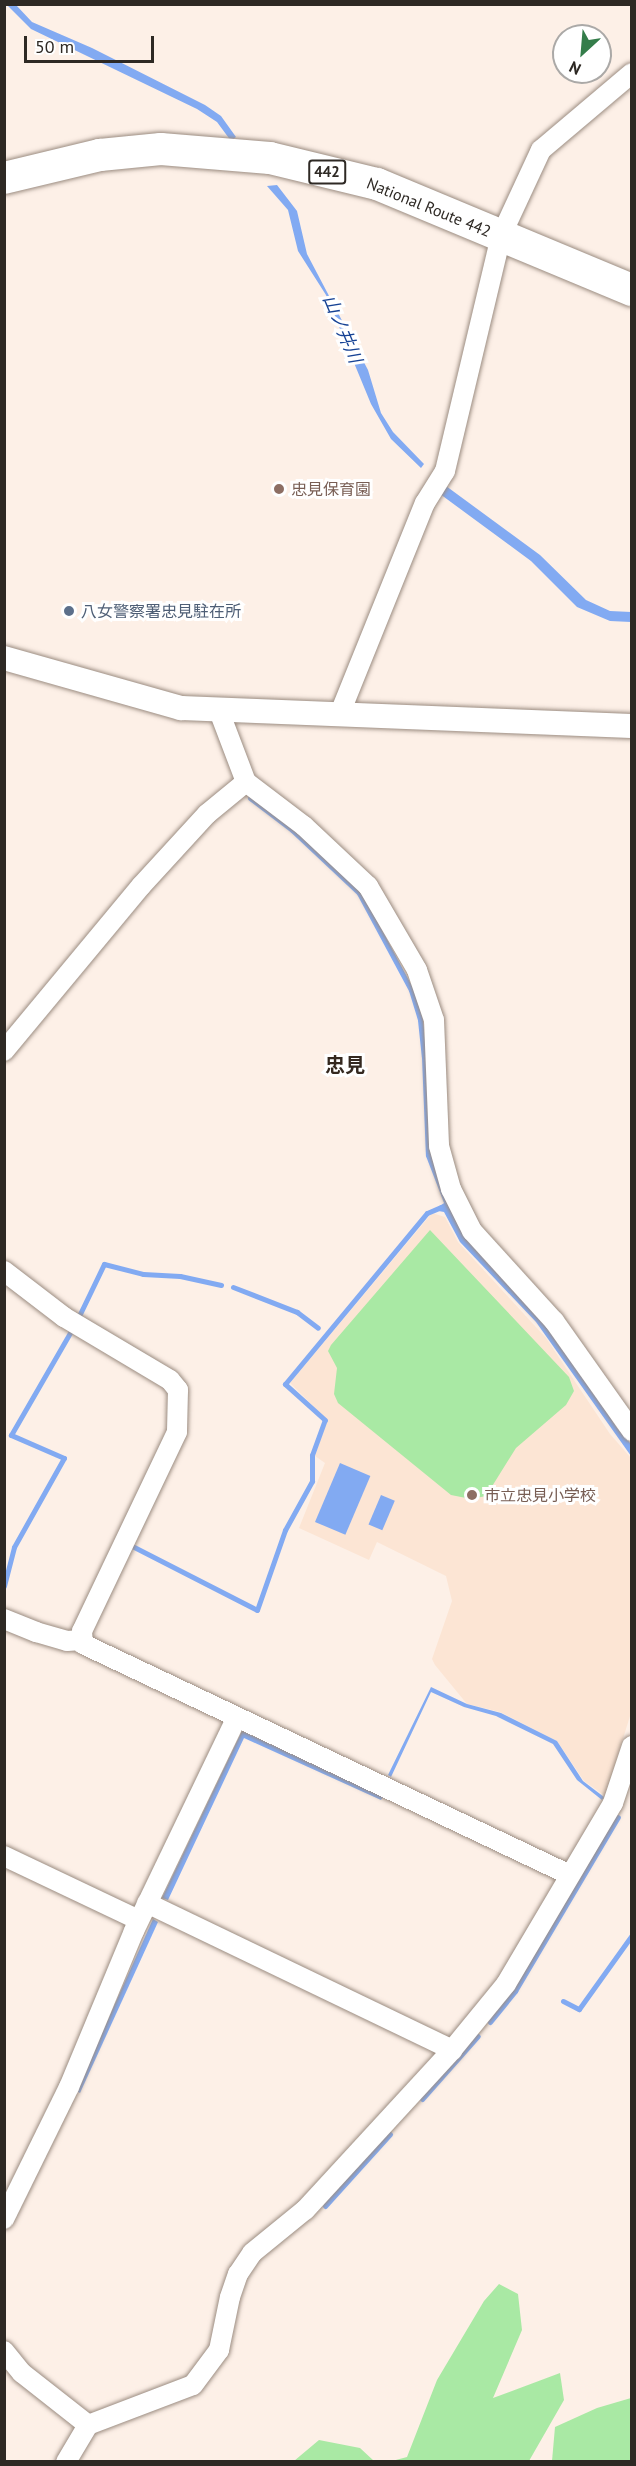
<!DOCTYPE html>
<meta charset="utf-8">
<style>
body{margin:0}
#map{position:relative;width:636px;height:2466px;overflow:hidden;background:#fdf0e7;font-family:"PT Sans","Noto Sans JP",sans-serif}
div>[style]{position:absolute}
.built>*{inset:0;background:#fce5d4}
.green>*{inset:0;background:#a9e9a4}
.water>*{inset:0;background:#82aaf2;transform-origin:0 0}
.stream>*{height:5px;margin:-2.5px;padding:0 2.5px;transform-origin:2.5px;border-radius:2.5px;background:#82aaf2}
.roads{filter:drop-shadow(0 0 2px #9b8c81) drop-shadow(0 0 2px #9b8c81)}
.minor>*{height:20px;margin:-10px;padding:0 10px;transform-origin:10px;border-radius:10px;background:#fff}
.tertiary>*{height:24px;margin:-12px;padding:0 12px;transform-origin:12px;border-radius:12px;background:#fff}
.trunk>*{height:32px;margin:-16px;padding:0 16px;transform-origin:16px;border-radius:16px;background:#fff}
.dots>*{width:16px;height:16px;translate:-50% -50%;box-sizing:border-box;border:3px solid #fff;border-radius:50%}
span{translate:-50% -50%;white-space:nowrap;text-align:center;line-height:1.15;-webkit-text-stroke:6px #fff;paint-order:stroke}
.shield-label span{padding:2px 4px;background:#fff;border:2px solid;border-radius:4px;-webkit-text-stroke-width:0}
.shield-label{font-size:15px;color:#2e2924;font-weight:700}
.street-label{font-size:16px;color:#2e2924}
.education-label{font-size:16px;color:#785e54}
.left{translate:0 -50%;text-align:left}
.service-label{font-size:16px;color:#4e5e75}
.water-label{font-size:18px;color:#164294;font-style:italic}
.quarter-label{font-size:20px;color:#34281f;font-weight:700}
.frame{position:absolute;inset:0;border:6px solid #2e2924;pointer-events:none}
.north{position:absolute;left:552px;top:24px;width:60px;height:60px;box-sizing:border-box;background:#fff;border:2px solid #aba9a7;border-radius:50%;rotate:206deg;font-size:16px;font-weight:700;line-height:24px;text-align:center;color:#2e2924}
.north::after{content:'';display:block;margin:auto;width:21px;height:27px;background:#347d4a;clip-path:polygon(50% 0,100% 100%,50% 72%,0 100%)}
.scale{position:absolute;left:24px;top:36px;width:130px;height:27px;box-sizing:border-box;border:3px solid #2e2924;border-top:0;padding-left:8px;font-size:18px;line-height:21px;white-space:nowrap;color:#2e2924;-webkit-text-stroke:4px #fff;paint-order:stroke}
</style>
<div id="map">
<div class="built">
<div style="clip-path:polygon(432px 1213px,445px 1217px,458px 1242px,546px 1338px,610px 1434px,631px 1458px,631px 1713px,605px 1796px,584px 1781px,557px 1741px,500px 1712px,467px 1704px,435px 1665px,432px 1659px,452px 1601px,446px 1576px,377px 1542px,369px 1560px,299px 1528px,325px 1463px,315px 1456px,327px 1420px,290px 1383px)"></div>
</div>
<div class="green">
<div style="clip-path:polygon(430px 1230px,569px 1377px,574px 1391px,566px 1405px,516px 1448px,486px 1496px,471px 1499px,451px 1495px,338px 1403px,334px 1394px,337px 1368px,328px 1351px,331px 1345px)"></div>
<div style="clip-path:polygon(499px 2284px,518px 2294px,522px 2330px,493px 2398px,560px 2373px,564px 2400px,529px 2461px,392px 2461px,407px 2457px,437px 2380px,484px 2301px)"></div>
<div style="clip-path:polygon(631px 2398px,631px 2461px,552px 2461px,555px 2427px,597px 2408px)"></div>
<div style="clip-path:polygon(319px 2440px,360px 2448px,374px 2461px,284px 2461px,294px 2461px)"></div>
</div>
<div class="water">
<div style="clip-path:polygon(7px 5px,16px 5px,32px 22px,92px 48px,205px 105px,221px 116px,236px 137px,231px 141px,217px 122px,197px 109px,31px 29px)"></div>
<div style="clip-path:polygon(277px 185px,297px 211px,307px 254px,368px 370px,381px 413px,393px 432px,424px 464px,421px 468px,391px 439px,371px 404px,326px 295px,298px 251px,288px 210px,267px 186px)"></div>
<div style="clip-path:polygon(446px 486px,540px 555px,586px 600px,610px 611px,631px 612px,631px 622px,610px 621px,577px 607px,531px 561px,440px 494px)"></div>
<div style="clip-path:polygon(449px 1200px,563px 1344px,617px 1428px,631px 1444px,631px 1456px,536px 1322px,460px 1242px,444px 1212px,433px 1210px)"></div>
<div style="left:340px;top:1463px;width:33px;height:64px;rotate:23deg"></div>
<div style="left:381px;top:1495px;width:15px;height:32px;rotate:23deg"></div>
<div style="clip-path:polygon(431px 1687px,467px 1704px,501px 1713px,557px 1741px,583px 1781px,604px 1797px,602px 1800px,577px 1780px,553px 1744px,496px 1716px,464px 1707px,431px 1692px,391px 1777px,388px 1775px)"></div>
<div style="clip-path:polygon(242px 1731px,383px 1797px,381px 1800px,244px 1738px,168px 1900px,162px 1898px)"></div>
<div style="clip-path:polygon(153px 1919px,158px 1922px,80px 2093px,76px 2091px)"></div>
</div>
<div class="stream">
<div style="left:250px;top:798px;width:53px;rotate:37.3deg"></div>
<div style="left:292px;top:830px;width:92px;rotate:43.2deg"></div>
<div style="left:359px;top:893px;width:110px;rotate:61.8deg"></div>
<div style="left:411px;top:990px;width:31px;rotate:73deg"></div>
<div style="left:420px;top:1020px;width:37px;rotate:84deg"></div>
<div style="left:424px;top:1057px;width:98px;rotate:87.7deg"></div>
<div style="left:428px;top:1155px;width:56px;rotate:69deg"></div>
<div style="left:233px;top:1287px;width:69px;rotate:21.3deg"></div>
<div style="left:297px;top:1312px;width:26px;rotate:37deg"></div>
<div style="left:78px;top:1318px;width:60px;rotate:-64.3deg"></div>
<div style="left:104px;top:1264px;width:40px;rotate:14.4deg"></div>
<div style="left:143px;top:1274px;width:37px;rotate:3deg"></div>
<div style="left:180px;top:1276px;width:42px;rotate:12.4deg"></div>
<div style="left:134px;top:1547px;width:138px;rotate:27.1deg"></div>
<div style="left:257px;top:1610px;width:85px;rotate:-70.7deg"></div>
<div style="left:285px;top:1530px;width:56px;rotate:-61.1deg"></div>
<div style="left:312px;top:1481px;width:26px;rotate:-90deg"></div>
<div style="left:312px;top:1455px;width:37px;rotate:-70deg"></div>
<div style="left:325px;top:1420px;width:54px;rotate:-138deg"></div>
<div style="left:285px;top:1384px;width:222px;rotate:-50.3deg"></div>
<div style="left:427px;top:1213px;width:15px;rotate:-23deg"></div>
<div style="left:4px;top:1586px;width:40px;rotate:-75.6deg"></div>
<div style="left:14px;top:1547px;width:102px;rotate:-60.7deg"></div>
<div style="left:64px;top:1458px;width:58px;rotate:-156.5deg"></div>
<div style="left:11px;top:1435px;width:118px;rotate:-60deg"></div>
<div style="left:563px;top:2001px;width:18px;rotate:27deg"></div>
<div style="left:579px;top:2009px;width:91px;rotate:-54.4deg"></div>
<div style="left:490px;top:2022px;width:40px;rotate:-51deg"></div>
<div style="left:515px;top:1991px;width:202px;rotate:-59.4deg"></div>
<div style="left:422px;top:2099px;width:84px;rotate:-48.4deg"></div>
<div style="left:325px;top:2206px;width:97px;rotate:-47.9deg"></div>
</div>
<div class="roads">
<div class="minor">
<div style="left:219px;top:711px;width:76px;rotate:69.2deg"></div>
<div style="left:246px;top:782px;width:73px;rotate:37.2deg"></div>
<div style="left:304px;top:826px;width:88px;rotate:43.2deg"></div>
<div style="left:368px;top:886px;width:97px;rotate:59.7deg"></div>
<div style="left:417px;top:970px;width:53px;rotate:71.2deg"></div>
<div style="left:434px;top:1020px;width:126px;rotate:87.7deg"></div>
<div style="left:439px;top:1146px;width:45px;rotate:74.4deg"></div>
<div style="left:451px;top:1189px;width:47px;rotate:63.4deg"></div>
<div style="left:472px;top:1231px;width:122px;rotate:47.7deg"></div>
<div style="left:554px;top:1321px;width:135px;rotate:54.7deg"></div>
<div style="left:340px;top:713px;width:227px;rotate:-68deg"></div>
<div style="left:425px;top:503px;width:38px;rotate:-58deg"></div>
<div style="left:445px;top:471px;width:242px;rotate:-76.6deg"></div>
<div style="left:501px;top:236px;width:95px;rotate:-65.1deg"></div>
<div style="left:541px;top:150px;width:119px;rotate:-40.2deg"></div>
<div style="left:4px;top:1051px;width:214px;rotate:-50.3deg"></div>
<div style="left:141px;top:886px;width:98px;rotate:-47.5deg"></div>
<div style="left:207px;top:814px;width:50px;rotate:-39.4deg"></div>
<div style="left:4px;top:1271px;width:76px;rotate:37.5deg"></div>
<div style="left:64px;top:1317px;width:123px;rotate:30.7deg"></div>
<div style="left:170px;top:1380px;width:13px;rotate:51deg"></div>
<div style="left:178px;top:1390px;width:42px;rotate:91.4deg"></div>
<div style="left:177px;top:1432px;width:221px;rotate:115.5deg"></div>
<div style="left:82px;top:1631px;width:13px;rotate:86deg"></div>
<div style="left:83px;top:1644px;width:539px;rotate:25.38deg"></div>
<div style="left:4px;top:1619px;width:35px;rotate:22deg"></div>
<div style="left:36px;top:1632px;width:32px;rotate:16deg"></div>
<div style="left:67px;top:1641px;width:15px;rotate:-4deg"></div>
<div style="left:4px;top:1856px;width:149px;rotate:25.4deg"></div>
<div style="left:147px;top:1903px;width:339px;rotate:25.7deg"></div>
<div style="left:4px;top:2219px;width:147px;rotate:-63.8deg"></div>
<div style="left:69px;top:2087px;width:169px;rotate:-67.4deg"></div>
<div style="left:134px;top:1931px;width:237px;rotate:-64.3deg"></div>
<div style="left:4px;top:2351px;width:28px;rotate:51deg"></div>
<div style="left:22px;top:2373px;width:84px;rotate:38.2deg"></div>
<div style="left:66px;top:2462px;width:43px;rotate:-59.3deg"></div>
<div style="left:88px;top:2425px;width:112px;rotate:-20.9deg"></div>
<div style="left:193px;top:2385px;width:44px;rotate:-53.4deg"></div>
<div style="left:219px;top:2350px;width:54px;rotate:-78.3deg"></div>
<div style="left:230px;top:2297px;width:24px;rotate:-71deg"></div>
<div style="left:238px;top:2274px;width:25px;rotate:-56deg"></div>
<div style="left:252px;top:2253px;width:68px;rotate:-39.1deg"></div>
<div style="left:305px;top:2210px;width:217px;rotate:-47.4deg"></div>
<div style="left:452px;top:2050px;width:85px;rotate:-50.7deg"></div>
<div style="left:506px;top:1984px;width:210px;rotate:-59.4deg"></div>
<div style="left:613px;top:1803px;width:60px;rotate:-71.6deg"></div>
</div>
<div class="tertiary">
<div style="left:4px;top:658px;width:184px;rotate:15.8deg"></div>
<div style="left:181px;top:708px;width:451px;rotate:2.3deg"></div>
</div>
<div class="trunk">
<div style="left:4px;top:178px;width:99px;rotate:-13.5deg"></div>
<div style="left:100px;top:155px;width:61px;rotate:-5.6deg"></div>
<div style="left:161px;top:149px;width:109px;rotate:4.7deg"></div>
<div style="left:270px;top:158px;width:110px;rotate:13.7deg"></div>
<div style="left:377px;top:184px;width:276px;rotate:22.6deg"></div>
</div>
</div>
<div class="dots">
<div style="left:279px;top:489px;background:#8d6e63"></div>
<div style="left:69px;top:611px;background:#5c6f8a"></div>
<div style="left:472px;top:1495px;background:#8d6e63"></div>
</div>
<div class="shield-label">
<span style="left:327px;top:172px">442</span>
</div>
<div class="street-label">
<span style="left:429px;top:207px;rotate:22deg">National Route 442</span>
</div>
<div class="education-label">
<span class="left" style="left:291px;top:489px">忠見保育園</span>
<span class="left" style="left:484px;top:1495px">市立忠見小学校</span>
</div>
<div class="service-label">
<span class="left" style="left:81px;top:611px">八女警察署忠見駐在所</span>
</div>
<div class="water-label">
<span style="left:342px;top:329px;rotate:67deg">山ノ井川</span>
</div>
<div class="quarter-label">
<span style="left:345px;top:1065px">忠見</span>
</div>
<div class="frame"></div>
<div class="north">N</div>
<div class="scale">50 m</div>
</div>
